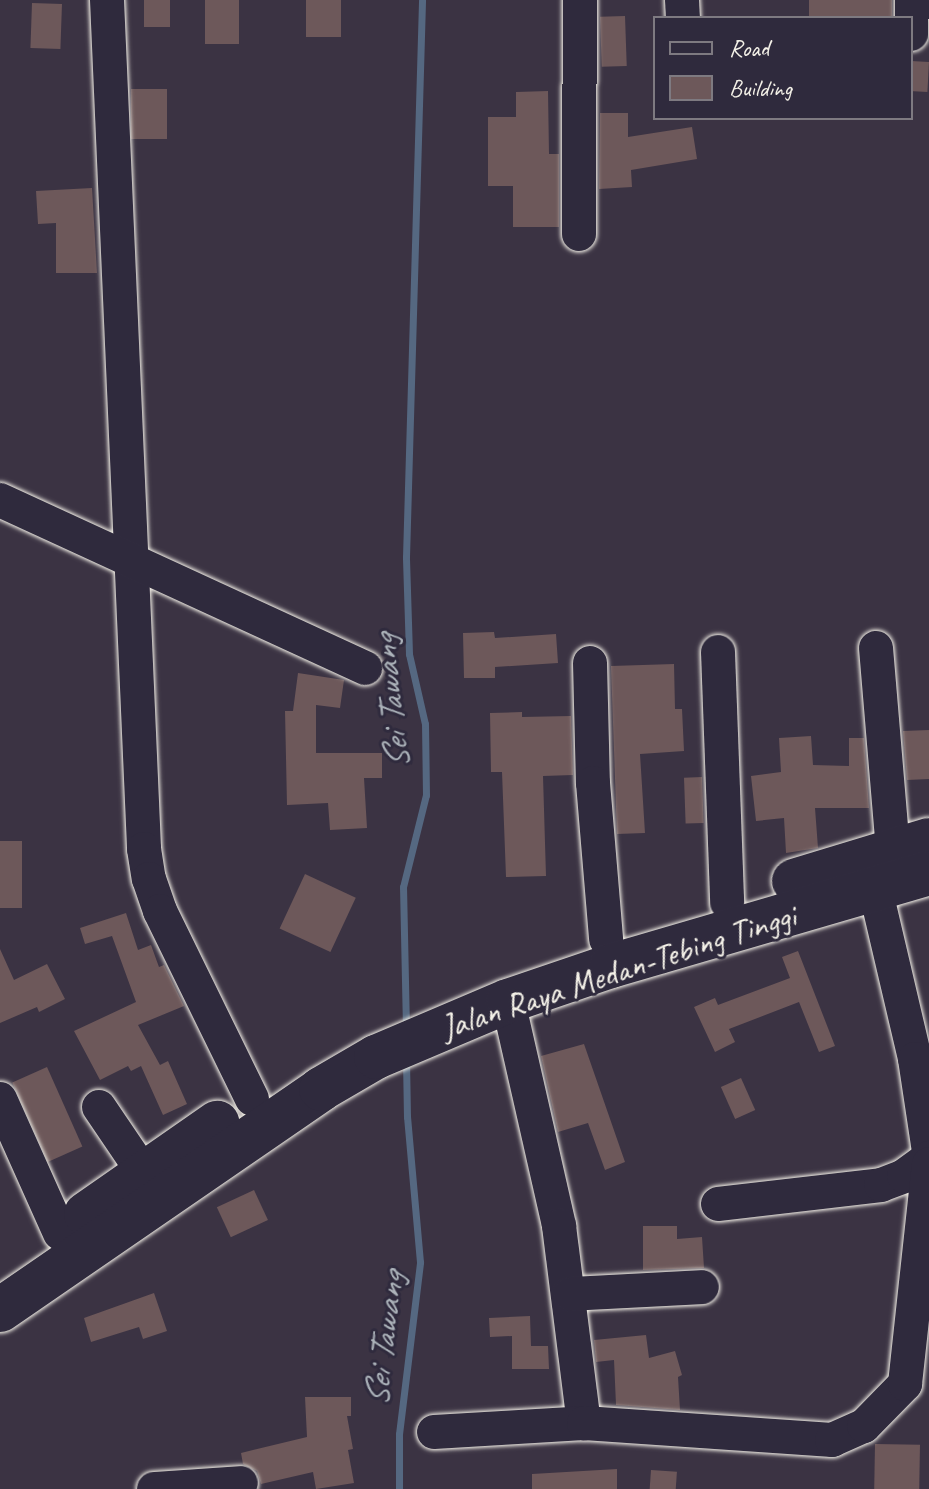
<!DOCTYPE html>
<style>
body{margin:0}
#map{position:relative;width:929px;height:1489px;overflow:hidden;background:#3b3343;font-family:Caveat,sans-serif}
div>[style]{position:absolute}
.stream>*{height:7px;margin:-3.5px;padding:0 3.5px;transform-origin:3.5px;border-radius:3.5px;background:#556881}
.building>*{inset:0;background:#6d585a;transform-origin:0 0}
.roads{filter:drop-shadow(0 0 2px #f4f1e8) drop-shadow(0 0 2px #f4f1e8)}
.minor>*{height:34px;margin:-17px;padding:0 17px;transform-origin:17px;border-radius:17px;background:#2f2a3d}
.highway>*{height:44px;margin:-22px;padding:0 22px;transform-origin:22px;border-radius:22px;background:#2f2a3d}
span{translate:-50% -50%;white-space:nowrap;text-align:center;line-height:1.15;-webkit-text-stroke:6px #2f2a3d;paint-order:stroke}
.street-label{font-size:34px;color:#f4f1e8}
.water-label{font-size:36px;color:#acb3ba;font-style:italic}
.legend{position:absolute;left:653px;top:16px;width:260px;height:104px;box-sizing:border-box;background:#2f2a3d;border:2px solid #7e7a81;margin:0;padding:10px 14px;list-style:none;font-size:24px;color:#f4f1e8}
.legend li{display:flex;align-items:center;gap:16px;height:40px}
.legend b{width:40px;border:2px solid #7e7a81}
</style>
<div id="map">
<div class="stream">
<div style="left:406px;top:1029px;width:142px;rotate:-91.2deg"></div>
<div style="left:403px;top:887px;width:95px;rotate:-76deg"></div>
<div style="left:426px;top:795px;width:71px;rotate:-90.8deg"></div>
<div style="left:425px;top:724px;width:72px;rotate:-102.9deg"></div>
<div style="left:409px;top:654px;width:97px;rotate:-91.8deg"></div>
<div style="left:406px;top:557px;width:557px;rotate:-88.35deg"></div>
<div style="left:399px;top:1489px;width:55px;rotate:-90deg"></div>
<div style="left:399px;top:1434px;width:173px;rotate:-83deg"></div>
<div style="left:420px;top:1262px;width:146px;rotate:-95.1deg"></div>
<div style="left:407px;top:1117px;width:56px;rotate:-91deg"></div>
</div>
<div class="building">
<div style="left:144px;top:0;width:26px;height:27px"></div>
<div style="left:205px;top:0;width:34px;height:44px"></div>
<div style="left:306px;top:0;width:35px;height:37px"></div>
<div style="left:809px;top:0;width:83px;height:18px"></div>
<div style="left:32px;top:3px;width:30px;height:45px;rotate:2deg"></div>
<div style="left:625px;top:16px;width:50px;height:25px;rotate:88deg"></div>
<div style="left:911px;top:61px;width:18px;height:30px;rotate:3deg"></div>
<div style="left:131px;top:89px;width:36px;height:50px"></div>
<div style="clip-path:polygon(548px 91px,549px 154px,559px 154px,559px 227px,513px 227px,513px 186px,488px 186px,488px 117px,516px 117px,516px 92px)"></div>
<div style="clip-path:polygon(600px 113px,628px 113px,628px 137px,692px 127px,697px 159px,631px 170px,632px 187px,599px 189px)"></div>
<div style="clip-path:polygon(92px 188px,97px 273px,56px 273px,56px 223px,38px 224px,36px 191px)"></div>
<div style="clip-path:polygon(494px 632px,495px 638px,556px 634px,558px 663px,495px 667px,495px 678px,464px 678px,463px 633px)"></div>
<div style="clip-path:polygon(674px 664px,675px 709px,682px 709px,684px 751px,640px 754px,645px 833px,617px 834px,611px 666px)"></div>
<div style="clip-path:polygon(298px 673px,344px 680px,340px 708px,316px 705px,316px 753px,382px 753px,382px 778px,364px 778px,367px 828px,330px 830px,328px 803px,287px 805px,285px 711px,293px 711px)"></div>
<div style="clip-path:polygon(522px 712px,522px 717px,571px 716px,573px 775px,543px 776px,546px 876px,506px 877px,502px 772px,491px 772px,490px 713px)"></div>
<div style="clip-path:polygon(929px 730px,929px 779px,907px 780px,903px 731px)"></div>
<div style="clip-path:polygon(811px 736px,813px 765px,849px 766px,849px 738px,864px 738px,869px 808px,815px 808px,818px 848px,786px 853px,784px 818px,756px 821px,751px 776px,781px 772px,779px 738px)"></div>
<div style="left:702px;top:777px;width:46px;height:18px;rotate:88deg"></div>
<div style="left:0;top:841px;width:22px;height:67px"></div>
<div style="left:305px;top:874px;width:56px;height:60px;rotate:25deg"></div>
<div style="clip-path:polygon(126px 913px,138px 950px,151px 945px,159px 967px,164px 965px,184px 1006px,138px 1025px,160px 1065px,168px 1061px,187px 1104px,163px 1115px,141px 1066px,131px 1071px,128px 1066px,100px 1080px,74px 1031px,136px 1002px,112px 936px,85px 944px,80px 928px)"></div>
<div style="clip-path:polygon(0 949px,14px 980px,47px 964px,65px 999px,39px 1012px,37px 1007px,0 1023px)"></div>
<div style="clip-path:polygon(798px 951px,835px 1046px,819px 1052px,799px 1002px,729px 1029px,735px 1042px,715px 1052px,694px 1007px,715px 998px,718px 1005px,790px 978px,782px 957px)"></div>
<div style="clip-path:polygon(584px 1044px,625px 1162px,605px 1170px,588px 1123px,558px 1132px,541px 1056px)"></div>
<div style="left:47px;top:1067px;width:87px;height:38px;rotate:66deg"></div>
<div style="left:741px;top:1078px;width:35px;height:22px;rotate:66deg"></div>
<div style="left:254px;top:1190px;width:33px;height:41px;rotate:65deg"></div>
<div style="clip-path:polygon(643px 1226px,677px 1226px,677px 1239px,702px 1237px,704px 1268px,643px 1270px)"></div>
<div style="clip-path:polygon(154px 1293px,167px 1331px,143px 1339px,139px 1327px,91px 1342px,84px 1318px)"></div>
<div style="clip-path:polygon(530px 1316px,531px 1346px,548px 1346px,549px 1369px,512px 1369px,512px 1336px,490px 1337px,489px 1318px)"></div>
<div style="clip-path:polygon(646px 1335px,649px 1358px,675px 1351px,682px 1375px,678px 1377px,680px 1410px,616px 1405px,614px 1360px,596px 1362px,594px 1340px)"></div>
<div style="clip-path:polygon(305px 1397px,351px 1397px,351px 1416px,347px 1416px,353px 1449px,348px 1450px,354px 1483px,316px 1489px,313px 1472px,261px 1484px,257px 1471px,243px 1464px,241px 1453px,307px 1437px)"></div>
<div style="left:875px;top:1444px;width:45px;height:45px;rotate:1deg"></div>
<div style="clip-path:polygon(617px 1469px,617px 1489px,532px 1489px,532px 1474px)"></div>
<div style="left:651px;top:1470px;width:26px;height:19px;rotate:4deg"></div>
</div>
<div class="roads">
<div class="minor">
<div style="left:107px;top:0;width:850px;rotate:87.5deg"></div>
<div style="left:144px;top:849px;width:30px;rotate:81deg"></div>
<div style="left:149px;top:879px;width:34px;rotate:71deg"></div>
<div style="left:160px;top:911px;width:209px;rotate:63.9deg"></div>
<div style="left:682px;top:0;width:18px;rotate:87deg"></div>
<div style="left:911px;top:34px;width:34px;rotate:-88deg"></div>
<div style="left:579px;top:234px;width:234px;rotate:-89.8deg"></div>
<div style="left:0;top:500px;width:402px;rotate:24.7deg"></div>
<div style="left:876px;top:648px;width:203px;rotate:85.2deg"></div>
<div style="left:718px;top:652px;width:251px;rotate:87.9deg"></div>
<div style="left:590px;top:663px;width:120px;rotate:88.6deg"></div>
<div style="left:593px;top:783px;width:157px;rotate:85.2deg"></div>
<div style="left:875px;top:888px;width:176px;rotate:76.8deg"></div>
<div style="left:915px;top:1059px;width:94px;rotate:81.4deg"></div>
<div style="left:508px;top:1001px;width:231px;rotate:77.2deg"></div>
<div style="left:559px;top:1226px;width:199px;rotate:82.8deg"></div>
<div style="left:0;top:1099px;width:147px;rotate:65.9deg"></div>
<div style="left:99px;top:1107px;width:78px;rotate:55.9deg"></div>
<div style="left:718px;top:1204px;width:164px;rotate:-6.6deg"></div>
<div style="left:881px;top:1185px;width:25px;rotate:-21deg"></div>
<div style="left:904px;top:1176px;width:31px;rotate:-36deg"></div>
<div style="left:570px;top:1294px;width:132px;rotate:-3deg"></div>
<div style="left:434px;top:1432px;width:150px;rotate:-3.4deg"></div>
<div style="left:584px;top:1423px;width:249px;rotate:3.9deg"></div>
<div style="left:832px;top:1440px;width:35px;rotate:-24deg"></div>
<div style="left:864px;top:1426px;width:59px;rotate:-45.7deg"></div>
<div style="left:905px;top:1384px;width:221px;rotate:-83.8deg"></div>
<div style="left:154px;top:1489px;width:87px;rotate:-3.9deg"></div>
</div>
<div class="highway">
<div style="left:794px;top:881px;width:141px;rotate:-16.9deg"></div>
<div style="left:86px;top:1214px;width:160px;rotate:-34.8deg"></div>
<div style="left:0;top:1310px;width:390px;rotate:-34.5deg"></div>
<div style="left:321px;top:1089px;width:64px;rotate:-30.2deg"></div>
<div style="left:376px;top:1057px;width:143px;rotate:-23deg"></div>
<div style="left:508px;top:1001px;width:109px;rotate:-18.8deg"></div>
<div style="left:611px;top:966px;width:331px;rotate:-16.3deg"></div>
</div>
</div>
<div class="street-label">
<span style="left:618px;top:971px;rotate:-18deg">Jalan Raya Medan-Tebing Tinggi</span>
</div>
<div class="water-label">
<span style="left:391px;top:702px;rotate:-96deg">Sei Tawang</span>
<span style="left:384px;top:1339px;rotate:-83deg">Sei Tawang</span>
</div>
<ul class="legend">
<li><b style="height:10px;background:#2f2a3d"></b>Road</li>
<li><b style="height:22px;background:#6d585a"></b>Building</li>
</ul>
</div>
